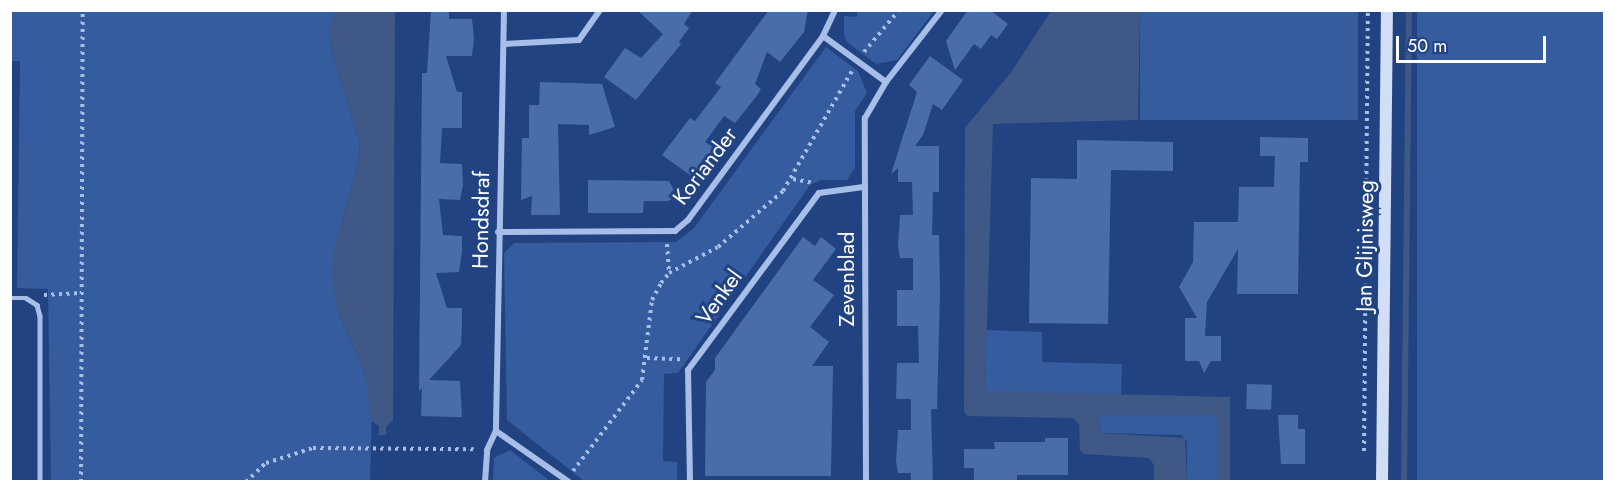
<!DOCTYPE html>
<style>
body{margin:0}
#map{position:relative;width:1615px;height:492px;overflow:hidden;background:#214381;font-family:Jost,sans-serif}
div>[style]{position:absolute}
.green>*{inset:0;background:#345c9f;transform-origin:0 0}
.water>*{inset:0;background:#3f5885}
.stream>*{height:6px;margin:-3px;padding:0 3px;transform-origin:3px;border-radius:3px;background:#3f5885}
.building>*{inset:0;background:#496daa;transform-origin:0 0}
.path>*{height:4px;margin-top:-2px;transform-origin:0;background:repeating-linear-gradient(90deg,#a7bfe8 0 3px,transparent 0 7.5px)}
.lane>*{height:4.5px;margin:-2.25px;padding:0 2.25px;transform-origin:2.25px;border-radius:2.25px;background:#a7bfe8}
.street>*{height:6px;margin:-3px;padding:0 3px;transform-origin:3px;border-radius:3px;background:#a7bfe8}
.secondary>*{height:12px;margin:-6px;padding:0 6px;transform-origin:6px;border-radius:6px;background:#d1def6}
span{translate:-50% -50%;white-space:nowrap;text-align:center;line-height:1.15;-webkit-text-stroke:6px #214381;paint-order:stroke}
.street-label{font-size:22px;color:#fff}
.frame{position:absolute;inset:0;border:12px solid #fff;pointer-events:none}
.scale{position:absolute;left:1396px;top:36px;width:150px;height:27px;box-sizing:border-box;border:3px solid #fff;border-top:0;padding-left:8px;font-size:18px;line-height:21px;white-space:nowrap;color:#fff;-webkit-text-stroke:4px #214381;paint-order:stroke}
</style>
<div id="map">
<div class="green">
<div style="clip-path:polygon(20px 10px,335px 11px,329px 32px,333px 56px,360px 143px,357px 168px,341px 224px,337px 310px,365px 373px,372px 409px,370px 481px,51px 481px,48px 289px,17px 288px,20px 61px,11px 61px,10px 13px)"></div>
<div style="clip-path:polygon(857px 11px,857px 10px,934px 11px,897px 60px,876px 64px,847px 42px,844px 35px,844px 16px,857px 17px)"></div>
<div style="left:1140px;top:11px;width:218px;height:109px"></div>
<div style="left:1417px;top:11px;width:187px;height:470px"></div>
<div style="clip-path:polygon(826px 47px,858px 71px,867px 93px,855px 111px,855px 168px,847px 180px,821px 180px,810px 185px,678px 373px,664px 374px,663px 461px,677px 462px,677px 481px,584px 481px,507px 420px,504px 253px,514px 243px,676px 242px,694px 228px)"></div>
<div style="clip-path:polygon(986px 330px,1042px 332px,1042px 362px,1122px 364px,1121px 396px,985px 392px)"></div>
<div style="clip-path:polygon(1102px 415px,1213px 415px,1217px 420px,1217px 481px,1187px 481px,1187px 442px,1182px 435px,1101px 433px,1097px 420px)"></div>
<div style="clip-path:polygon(510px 450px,550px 481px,493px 481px,494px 458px)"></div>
</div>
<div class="water">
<div style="clip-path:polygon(335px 10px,395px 11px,393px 420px,386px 427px,386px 435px,379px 435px,379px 426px,371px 421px,365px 373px,337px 310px,332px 279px,333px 253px,357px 168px,360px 143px,333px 56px,329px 32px)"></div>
<div style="clip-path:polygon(1051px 11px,1140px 11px,1138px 120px,993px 124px,985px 391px,1230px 397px,1230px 481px,1217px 481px,1217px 420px,1213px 415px,1102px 415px,1097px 420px,1101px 433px,1185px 438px,1187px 481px,1154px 482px,1154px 465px,1149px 458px,1084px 454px,1080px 450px,1079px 424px,1073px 418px,967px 416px,964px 411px,965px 128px,1012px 71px)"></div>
</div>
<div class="stream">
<div style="left:1404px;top:482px;width:472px;rotate:-89.4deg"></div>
</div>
<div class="building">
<div style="clip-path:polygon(431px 10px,449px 10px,449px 19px,472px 19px,474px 39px,472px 56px,446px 56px,457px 92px,462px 92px,462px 128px,442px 128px,440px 163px,462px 164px,463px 185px,460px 200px,439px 199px,443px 235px,462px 236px,462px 251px,459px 272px,436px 273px,447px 308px,462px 308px,462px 325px,461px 345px,429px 380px,460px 381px,462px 417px,453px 417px,421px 416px,422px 388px,419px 391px,422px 73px,427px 73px)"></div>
<div style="clip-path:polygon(637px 10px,693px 10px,684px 24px,689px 28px,679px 42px,681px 44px,636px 100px,604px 77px,625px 48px,641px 58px,663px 34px)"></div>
<div style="clip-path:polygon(769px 10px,808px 10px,804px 32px,780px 62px,767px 52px,755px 84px,761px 89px,756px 97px,735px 123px,724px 116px,705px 142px,716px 149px,694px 178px,662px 155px,690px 118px,695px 121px,721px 87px,715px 83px)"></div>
<div style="clip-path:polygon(968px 10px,990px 10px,1008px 24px,997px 39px,991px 35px,981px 49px,974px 44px,955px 70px,946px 41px)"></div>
<div style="clip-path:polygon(930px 56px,963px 80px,942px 110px,933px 104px,923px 135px,915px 146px,939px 146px,939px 192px,933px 192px,932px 235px,939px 235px,940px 292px,937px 409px,931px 409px,933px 482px,911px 482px,911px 473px,898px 473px,896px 461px,898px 430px,911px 430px,911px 399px,896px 399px,897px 363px,919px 363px,918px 326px,897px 326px,897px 290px,913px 290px,913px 258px,900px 258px,898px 246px,900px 215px,913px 215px,912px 182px,898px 182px,898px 168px,891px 174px,917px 92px,909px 85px)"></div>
<div style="clip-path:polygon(540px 82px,602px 84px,615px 127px,589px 135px,589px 125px,558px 124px,560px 215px,531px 215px,532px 196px,521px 200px,522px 138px,529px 138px,529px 105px,539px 105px)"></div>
<div style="clip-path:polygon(1260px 137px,1308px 138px,1308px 162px,1300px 162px,1298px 294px,1237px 294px,1238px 249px,1207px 302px,1205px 336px,1221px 336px,1221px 361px,1211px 361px,1204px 373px,1199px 361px,1185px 361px,1185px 318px,1197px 318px,1179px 287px,1193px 262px,1194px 222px,1238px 222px,1239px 187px,1274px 187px,1275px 156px,1260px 156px)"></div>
<div style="clip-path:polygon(1077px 140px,1173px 142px,1173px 171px,1111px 170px,1108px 324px,1029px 323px,1031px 178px,1077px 179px)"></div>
<div style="clip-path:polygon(588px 180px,669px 181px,677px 196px,668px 201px,644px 201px,643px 213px,588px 213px)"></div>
<div style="clip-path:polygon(803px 237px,815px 246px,821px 237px,836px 249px,813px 280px,834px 295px,810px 327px,829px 342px,812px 366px,833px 366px,831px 476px,705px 476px,706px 382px,715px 370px,715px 358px)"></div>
<div style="left:1247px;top:384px;width:25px;height:25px;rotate:2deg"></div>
<div style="clip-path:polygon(1278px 415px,1298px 415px,1298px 429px,1305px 429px,1305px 464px,1281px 464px)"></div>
<div style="clip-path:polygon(1045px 438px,1068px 438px,1068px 475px,1017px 475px,1017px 482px,974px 482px,974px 468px,964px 468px,964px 449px,995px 449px,994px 442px,1045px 442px)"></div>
</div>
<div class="path">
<div style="left:864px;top:52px;width:55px;rotate:-50.2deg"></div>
<div style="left:793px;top:179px;width:21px;rotate:11deg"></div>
<div style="left:667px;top:244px;width:29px;rotate:86deg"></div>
<div style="left:44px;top:295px;width:37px;rotate:-3deg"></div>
<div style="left:647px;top:358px;width:33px;rotate:2deg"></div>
<div style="left:1364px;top:451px;width:441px;rotate:-89.5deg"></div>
<div style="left:573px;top:471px;width:114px;rotate:-52.8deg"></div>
<div style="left:642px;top:380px;width:81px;rotate:-82.9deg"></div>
<div style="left:652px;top:300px;width:19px;rotate:-62deg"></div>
<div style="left:661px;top:283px;width:13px;rotate:-51deg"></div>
<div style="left:669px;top:273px;width:55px;rotate:-28deg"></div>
<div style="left:718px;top:247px;width:86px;rotate:-40.7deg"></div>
<div style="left:783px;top:191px;width:138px;rotate:-60.1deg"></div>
<div style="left:81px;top:482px;width:472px;rotate:-89.8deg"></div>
<div style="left:246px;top:482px;width:28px;rotate:-44deg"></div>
<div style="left:266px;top:463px;width:49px;rotate:-17.7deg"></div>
<div style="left:313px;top:448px;width:163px;rotate:0.4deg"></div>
</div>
<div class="lane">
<div style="left:10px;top:298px;width:16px"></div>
<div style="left:26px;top:298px;width:13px;rotate:32deg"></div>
<div style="left:37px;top:305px;width:11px;rotate:75deg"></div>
<div style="left:40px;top:316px;width:166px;rotate:90deg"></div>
</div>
<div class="street">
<div style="left:504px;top:10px;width:421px;rotate:91.1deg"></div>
<div style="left:496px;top:431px;width:89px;rotate:34.9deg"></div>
<div style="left:823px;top:36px;width:78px;rotate:36.1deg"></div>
<div style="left:504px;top:44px;width:75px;rotate:-3.1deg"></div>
<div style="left:579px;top:40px;width:37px;rotate:-55deg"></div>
<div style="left:498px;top:232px;width:177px;rotate:-0.3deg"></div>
<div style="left:675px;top:231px;width:17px;rotate:-40deg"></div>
<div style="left:688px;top:220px;width:228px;rotate:-53.7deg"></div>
<div style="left:823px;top:36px;width:29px;rotate:-65deg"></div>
<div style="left:485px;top:482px;width:32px;rotate:-86deg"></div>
<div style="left:487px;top:450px;width:21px;rotate:-65deg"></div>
<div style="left:690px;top:482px;width:112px;rotate:-91deg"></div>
<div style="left:688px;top:370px;width:220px;rotate:-53.5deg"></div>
<div style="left:819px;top:193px;width:45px;rotate:-7.6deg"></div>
<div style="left:866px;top:482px;width:364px;rotate:-90.2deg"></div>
<div style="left:865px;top:118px;width:42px;rotate:-59.7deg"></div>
<div style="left:886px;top:82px;width:91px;rotate:-52.1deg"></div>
</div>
<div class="secondary">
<div style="left:1382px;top:482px;width:472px;rotate:-89.4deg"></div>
</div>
<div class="street-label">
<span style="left:705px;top:166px;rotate:-53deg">Koriander</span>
<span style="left:481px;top:220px;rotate:-89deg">Hondsdraf</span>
<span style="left:1365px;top:246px;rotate:-89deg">Jan Glijnisweg</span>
<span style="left:847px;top:279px;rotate:-90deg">Zevenblad</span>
<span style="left:719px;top:297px;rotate:-54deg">Venkel</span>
</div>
<div class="frame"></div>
<div class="scale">50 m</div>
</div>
